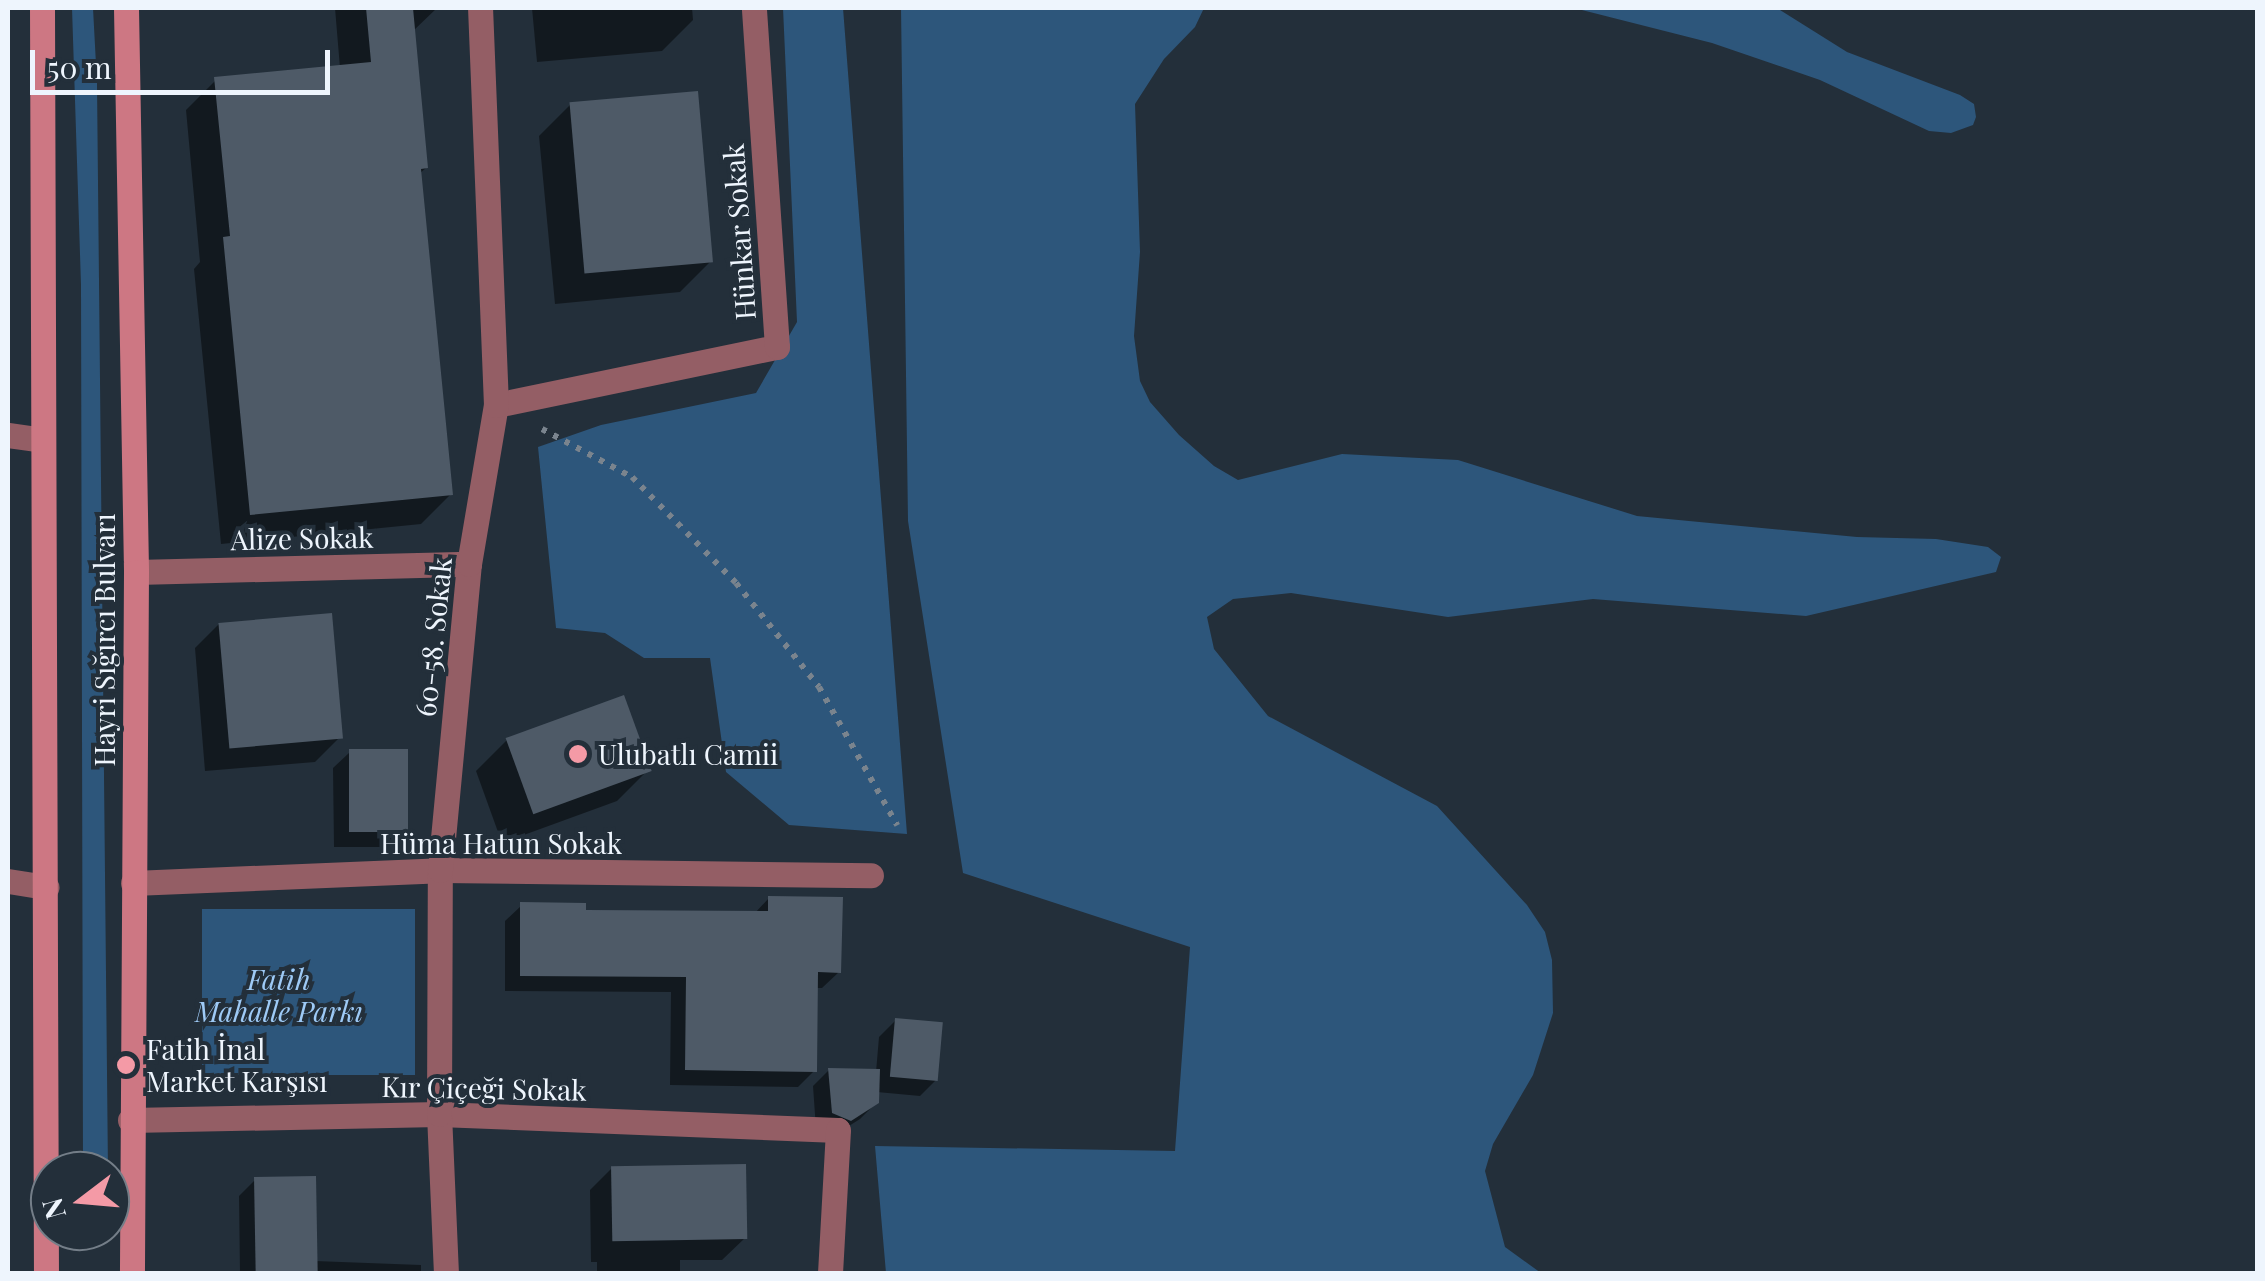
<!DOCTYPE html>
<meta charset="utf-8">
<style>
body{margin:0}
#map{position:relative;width:2265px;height:1281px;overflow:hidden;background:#232f3a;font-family:"Playfair Display",serif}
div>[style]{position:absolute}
.green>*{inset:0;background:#2d567b;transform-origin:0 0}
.shadow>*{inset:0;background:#0007}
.building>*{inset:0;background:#4e5a67;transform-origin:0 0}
.path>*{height:6px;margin-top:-3px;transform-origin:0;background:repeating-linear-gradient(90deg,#7a848e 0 5px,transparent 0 13px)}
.street>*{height:25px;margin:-12.5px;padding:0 12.5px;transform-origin:12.5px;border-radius:12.5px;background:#945e65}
.secondary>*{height:25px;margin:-12.5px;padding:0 12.5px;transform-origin:12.5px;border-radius:12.5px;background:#cd7783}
.dots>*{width:28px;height:28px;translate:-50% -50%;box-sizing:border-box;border:5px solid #232f3a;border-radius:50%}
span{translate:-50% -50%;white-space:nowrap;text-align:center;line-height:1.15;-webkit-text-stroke:8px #232f3a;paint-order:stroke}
.street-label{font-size:28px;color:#eef5fd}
.poi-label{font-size:28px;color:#eef5fd}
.left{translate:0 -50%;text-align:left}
.park-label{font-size:28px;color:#9ecaf6;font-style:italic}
.frame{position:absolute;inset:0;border:10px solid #eef5fd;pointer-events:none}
.north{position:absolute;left:30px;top:1151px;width:100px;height:100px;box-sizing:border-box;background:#232f3a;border:2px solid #747e88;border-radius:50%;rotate:254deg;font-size:28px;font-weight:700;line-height:40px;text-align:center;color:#eef5fd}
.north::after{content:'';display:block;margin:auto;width:35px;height:45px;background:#f49aa6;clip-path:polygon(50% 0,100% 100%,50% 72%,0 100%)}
.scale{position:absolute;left:30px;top:50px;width:300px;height:45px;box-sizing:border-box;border:5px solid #eef5fd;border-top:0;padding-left:12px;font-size:30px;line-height:35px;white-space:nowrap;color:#eef5fd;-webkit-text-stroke:8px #232f3a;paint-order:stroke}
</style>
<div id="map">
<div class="green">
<div style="clip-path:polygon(72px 8px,93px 8px,97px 83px,108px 1171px,83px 1171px,81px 285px)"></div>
<div style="clip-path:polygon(783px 8px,843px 8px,907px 834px,789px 825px,726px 772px,710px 658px,644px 658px,605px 633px,556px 628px,538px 447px,601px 425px,756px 393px,797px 322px)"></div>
<div style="clip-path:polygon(901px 8px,1204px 8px,1195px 27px,1164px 59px,1135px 104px,1140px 252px,1134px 336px,1140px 381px,1150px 402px,1179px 435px,1214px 466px,1238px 480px,1342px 454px,1458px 460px,1637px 516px,1857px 537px,1936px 539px,1988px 547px,2001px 557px,1996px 572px,1806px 616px,1593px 599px,1448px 617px,1291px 593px,1233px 599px,1207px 617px,1214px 649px,1268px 716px,1437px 806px,1527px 905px,1545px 932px,1552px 960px,1553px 1013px,1533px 1075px,1493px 1144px,1485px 1171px,1505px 1247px,1541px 1273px,886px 1273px,875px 1146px,1175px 1151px,1190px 947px,963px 873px,908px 521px)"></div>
<div style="clip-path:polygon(1574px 8px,1777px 8px,1847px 52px,1960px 95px,1974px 104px,1976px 117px,1973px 125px,1951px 133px,1929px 131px,1820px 80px,1712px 43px)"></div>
<div style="left:415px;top:909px;width:166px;height:213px;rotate:90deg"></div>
</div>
<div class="shadow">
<div style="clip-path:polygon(335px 8px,437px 8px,412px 32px,426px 168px,419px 174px,451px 494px,421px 524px,221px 544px,194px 269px,200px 262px,186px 110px,216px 80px,340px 68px)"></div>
<div style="clip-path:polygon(532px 8px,692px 8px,693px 20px,662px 51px,537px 62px)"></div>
<div style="clip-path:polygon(570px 105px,711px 261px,680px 292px,555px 304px,539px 136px)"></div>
<div style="clip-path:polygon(219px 624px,339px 738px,315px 762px,205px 771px,195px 648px)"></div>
<div style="clip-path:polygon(507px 740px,648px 770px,617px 801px,502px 843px,476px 771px)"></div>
<div style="clip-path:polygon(350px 752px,406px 831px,390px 847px,334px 847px,333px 768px)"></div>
<div style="clip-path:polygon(769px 898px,839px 972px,822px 988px,815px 988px,814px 1071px,798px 1087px,670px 1085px,671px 992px,505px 991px,505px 921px,522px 905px,584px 913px,754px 914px)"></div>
<div style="clip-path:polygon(895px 1021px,936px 1080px,920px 1096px,877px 1092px,877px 1102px,860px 1119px,833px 1136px,816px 1129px,813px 1086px,829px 1070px,876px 1072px,879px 1037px)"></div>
<div style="clip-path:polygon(612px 1168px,745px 1238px,722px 1260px,680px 1260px,680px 1274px,597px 1274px,597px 1262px,591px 1262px,590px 1190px)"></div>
<div style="clip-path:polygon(255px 1180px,315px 1261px,421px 1265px,421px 1274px,240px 1274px,239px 1196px)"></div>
</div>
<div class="building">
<div style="clip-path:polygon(366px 8px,413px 8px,428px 168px,421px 169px,453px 495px,250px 515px,223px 237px,230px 236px,214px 77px,371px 62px)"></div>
<div style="left:698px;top:91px;width:172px;height:129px;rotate:85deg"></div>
<div style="left:332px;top:613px;width:126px;height:114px;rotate:85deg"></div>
<div style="left:624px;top:695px;width:81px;height:126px;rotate:70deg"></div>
<div style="left:349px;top:749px;width:59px;height:83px"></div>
<div style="clip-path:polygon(768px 896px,843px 897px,841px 973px,818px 972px,817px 1072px,685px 1070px,686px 977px,520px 976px,520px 902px,586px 903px,586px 910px,768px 911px)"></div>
<div style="left:895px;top:1018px;width:48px;height:59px;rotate:5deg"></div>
<div style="clip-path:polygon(828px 1068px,880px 1069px,879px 1103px,851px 1121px,832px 1113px)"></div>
<div style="left:746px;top:1164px;width:75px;height:135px;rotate:89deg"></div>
<div style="left:316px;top:1176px;width:98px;height:62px;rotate:89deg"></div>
</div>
<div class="path">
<div style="left:542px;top:429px;width:102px;rotate:28.1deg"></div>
<div style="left:632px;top:477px;width:148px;rotate:45.5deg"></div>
<div style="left:736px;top:583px;width:133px;rotate:51.4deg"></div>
<div style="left:819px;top:687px;width:159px;rotate:60.5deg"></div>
</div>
<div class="street">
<div style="left:496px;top:405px;width:287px;rotate:-11.7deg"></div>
<div style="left:777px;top:347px;width:340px;rotate:-93.9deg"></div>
<div style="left:8px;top:435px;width:35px;rotate:8deg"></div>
<div style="left:136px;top:572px;width:333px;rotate:-1.4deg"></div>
<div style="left:8px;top:881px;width:39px;rotate:9deg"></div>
<div style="left:133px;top:883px;width:307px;rotate:-2.4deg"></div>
<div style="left:440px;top:870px;width:431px;rotate:0.7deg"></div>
<div style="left:130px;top:1120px;width:309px;rotate:-1.1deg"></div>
<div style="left:439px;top:1114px;width:399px;rotate:2.3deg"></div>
<div style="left:838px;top:1130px;width:144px;rotate:93.2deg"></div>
<div style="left:446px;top:1274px;width:160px;rotate:-92.5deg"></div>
<div style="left:439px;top:1114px;width:244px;rotate:-89.8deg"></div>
<div style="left:440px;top:870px;width:307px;rotate:-84.6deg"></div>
<div style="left:469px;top:564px;width:161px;rotate:-80.4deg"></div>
<div style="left:496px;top:405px;width:397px;rotate:-92.3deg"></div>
</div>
<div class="secondary">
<div style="left:42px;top:8px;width:1266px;rotate:89.82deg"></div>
<div style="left:126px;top:8px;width:564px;rotate:88.98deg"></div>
<div style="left:136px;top:572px;width:702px;rotate:90.33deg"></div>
</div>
<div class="dots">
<div style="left:578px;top:754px;background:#f49aa6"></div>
<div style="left:126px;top:1065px;background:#f49aa6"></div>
</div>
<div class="street-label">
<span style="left:739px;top:232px;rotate:-94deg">Hünkar Sokak</span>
<span style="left:302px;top:538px;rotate:-1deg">Alize Sokak</span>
<span style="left:433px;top:637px;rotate:-84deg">60-58. Sokak</span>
<span style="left:104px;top:640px;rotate:-90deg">Hayri Sığırcı Bulvarı</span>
<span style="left:501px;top:843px">Hüma Hatun Sokak</span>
<span style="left:484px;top:1088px;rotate:1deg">Kır Çiçeği Sokak</span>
</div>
<div class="poi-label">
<span class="left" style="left:598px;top:754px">Ulubatlı Camii</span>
<span class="left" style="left:146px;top:1065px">Fatih İnal<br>Market Karşısı</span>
</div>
<div class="park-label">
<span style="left:279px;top:995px">Fatih<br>Mahalle Parkı</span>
</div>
<div class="frame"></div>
<div class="north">N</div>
<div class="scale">50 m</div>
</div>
